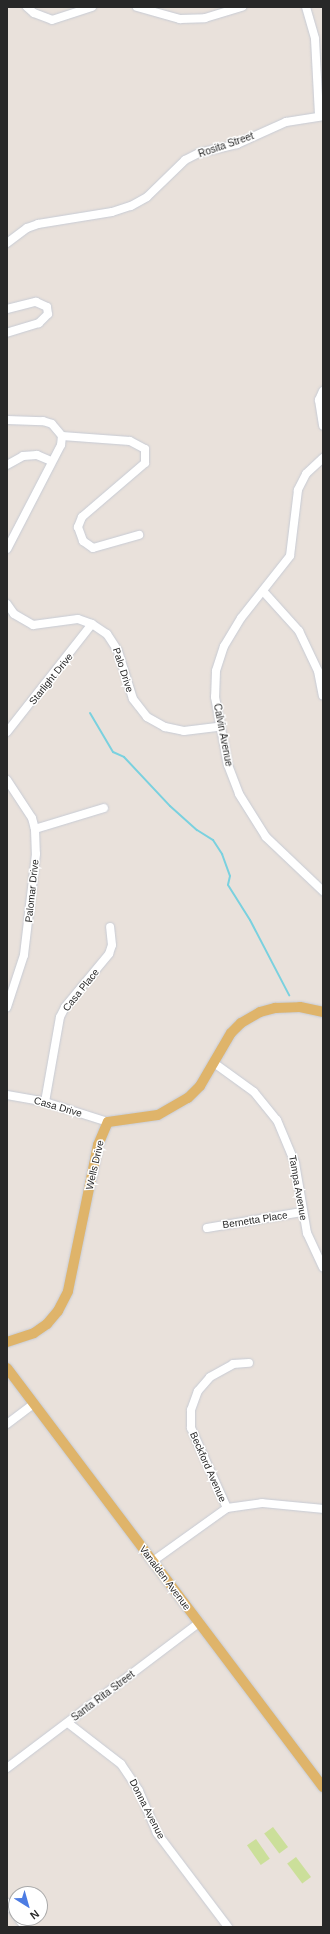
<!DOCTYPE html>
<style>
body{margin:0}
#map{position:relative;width:330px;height:1934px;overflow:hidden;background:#e9e1db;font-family:Helvetica,sans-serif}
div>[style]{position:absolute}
.pitch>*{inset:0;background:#cbdf9a;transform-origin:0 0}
.stream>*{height:2px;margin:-1px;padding:0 1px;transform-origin:1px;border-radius:1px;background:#7ad1df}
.roads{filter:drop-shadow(0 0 1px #c7cbd4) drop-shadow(0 0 1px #c7cbd4)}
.minor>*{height:8px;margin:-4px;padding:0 4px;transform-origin:4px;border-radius:4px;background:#fff}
.major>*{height:10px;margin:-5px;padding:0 5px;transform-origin:5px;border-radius:5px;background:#dfb46a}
span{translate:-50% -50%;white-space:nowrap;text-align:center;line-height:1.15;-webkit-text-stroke:3px #fff;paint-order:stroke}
.street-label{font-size:10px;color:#282828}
.frame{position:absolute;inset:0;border:8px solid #282828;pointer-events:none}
.north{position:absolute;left:8px;top:1886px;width:40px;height:40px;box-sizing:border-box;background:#fff;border:1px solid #a9a9a9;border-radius:50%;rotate:143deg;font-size:11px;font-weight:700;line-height:16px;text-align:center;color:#282828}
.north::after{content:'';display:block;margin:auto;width:14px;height:18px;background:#4d7ce3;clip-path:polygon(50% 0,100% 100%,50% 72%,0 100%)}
</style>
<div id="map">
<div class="pitch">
<div style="left:273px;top:1827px;width:25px;height:11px;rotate:53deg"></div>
<div style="left:256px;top:1839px;width:24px;height:11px;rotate:55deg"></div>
<div style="left:296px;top:1857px;width:25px;height:11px;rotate:53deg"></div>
</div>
<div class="stream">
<div style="left:90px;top:713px;width:45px;rotate:59.5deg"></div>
<div style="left:113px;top:752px;width:12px;rotate:24deg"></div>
<div style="left:124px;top:757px;width:67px;rotate:46.8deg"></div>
<div style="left:170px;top:806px;width:36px;rotate:42deg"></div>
<div style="left:197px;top:830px;width:19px;rotate:32deg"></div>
<div style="left:213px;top:840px;width:17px;rotate:57deg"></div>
<div style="left:222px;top:854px;width:23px;rotate:70deg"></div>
<div style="left:230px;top:876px;width:9px;rotate:103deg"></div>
<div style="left:228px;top:885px;width:41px;rotate:57.8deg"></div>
<div style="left:250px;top:920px;width:85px;rotate:62.5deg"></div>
</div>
<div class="roads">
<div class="minor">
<div style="left:27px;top:7px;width:9px;rotate:41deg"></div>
<div style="left:34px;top:13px;width:19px;rotate:21deg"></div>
<div style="left:52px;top:20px;width:42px;rotate:-18deg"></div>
<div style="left:137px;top:7px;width:45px;rotate:15.6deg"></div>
<div style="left:180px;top:19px;width:25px;rotate:-2deg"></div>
<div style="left:205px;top:18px;width:39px;rotate:-17deg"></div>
<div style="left:306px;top:7px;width:33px;rotate:74deg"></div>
<div style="left:315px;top:39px;width:77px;rotate:87deg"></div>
<div style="left:7px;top:243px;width:25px;rotate:-37deg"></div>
<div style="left:27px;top:228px;width:12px;rotate:-20deg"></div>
<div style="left:38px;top:224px;width:75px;rotate:-9.2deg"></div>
<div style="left:112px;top:212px;width:20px;rotate:-18deg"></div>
<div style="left:131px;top:206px;width:18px;rotate:-29deg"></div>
<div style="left:147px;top:197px;width:53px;rotate:-44.2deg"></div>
<div style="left:185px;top:160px;width:16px;rotate:-27deg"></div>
<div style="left:199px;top:153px;width:39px;rotate:-13deg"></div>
<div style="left:237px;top:144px;width:54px;rotate:-24.2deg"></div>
<div style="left:286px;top:122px;width:37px;rotate:-9deg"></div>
<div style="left:7px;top:309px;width:30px;rotate:-14deg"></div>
<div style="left:36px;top:302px;width:12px;rotate:24deg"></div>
<div style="left:47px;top:307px;width:7px;rotate:82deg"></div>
<div style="left:48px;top:314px;width:13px;rotate:135deg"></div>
<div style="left:39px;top:323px;width:34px;rotate:163deg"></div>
<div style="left:323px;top:391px;width:10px;rotate:114deg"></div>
<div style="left:319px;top:400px;width:26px;rotate:81deg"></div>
<div style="left:7px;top:420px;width:36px;rotate:2deg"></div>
<div style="left:43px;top:421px;width:9px;rotate:18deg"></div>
<div style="left:52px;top:424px;width:16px;rotate:50deg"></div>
<div style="left:62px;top:436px;width:9px;rotate:96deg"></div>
<div style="left:61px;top:445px;width:117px;rotate:117.4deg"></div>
<div style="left:62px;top:436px;width:68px;rotate:4.2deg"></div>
<div style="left:130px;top:441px;width:17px;rotate:28deg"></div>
<div style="left:145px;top:449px;width:14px;rotate:90deg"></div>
<div style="left:145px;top:463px;width:83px;rotate:139.4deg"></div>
<div style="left:82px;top:517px;width:11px;rotate:112deg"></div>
<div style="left:78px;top:527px;width:15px;rotate:70deg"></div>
<div style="left:83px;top:541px;width:12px;rotate:35deg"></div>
<div style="left:93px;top:548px;width:48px;rotate:-15.8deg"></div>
<div style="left:323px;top:458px;width:23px;rotate:137deg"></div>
<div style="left:306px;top:474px;width:18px;rotate:117deg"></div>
<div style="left:298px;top:490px;width:66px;rotate:96.9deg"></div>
<div style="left:290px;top:556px;width:79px;rotate:128.3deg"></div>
<div style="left:241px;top:618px;width:33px;rotate:121deg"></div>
<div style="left:224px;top:646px;width:26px;rotate:108deg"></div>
<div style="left:216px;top:671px;width:26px;rotate:92deg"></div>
<div style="left:215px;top:697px;width:69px;rotate:79.2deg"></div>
<div style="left:228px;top:765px;width:31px;rotate:69deg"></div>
<div style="left:239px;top:794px;width:51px;rotate:57.9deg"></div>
<div style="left:266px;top:837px;width:79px;rotate:43.5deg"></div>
<div style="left:7px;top:465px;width:18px;rotate:-29deg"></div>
<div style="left:23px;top:456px;width:14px;rotate:-4deg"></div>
<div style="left:37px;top:455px;width:15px;rotate:23deg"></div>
<div style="left:263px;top:591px;width:54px;rotate:48deg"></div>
<div style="left:299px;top:631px;width:44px;rotate:64.6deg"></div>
<div style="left:318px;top:671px;width:25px;rotate:79deg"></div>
<div style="left:7px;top:604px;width:12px;rotate:55deg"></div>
<div style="left:14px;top:614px;width:22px;rotate:30deg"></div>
<div style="left:33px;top:625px;width:45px;rotate:-7.6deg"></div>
<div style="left:78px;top:619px;width:15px;rotate:20deg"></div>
<div style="left:92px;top:624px;width:18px;rotate:34deg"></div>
<div style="left:107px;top:634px;width:20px;rotate:57deg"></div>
<div style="left:118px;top:651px;width:50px;rotate:72.6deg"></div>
<div style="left:133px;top:699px;width:23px;rotate:52deg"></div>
<div style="left:147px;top:717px;width:21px;rotate:29deg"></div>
<div style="left:165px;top:727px;width:19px;rotate:12deg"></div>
<div style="left:184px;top:731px;width:35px;rotate:-7deg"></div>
<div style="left:7px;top:732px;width:137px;rotate:-51.8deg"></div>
<div style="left:7px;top:780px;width:45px;rotate:56.7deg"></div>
<div style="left:32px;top:818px;width:11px;rotate:75deg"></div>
<div style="left:35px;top:829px;width:25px;rotate:88deg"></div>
<div style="left:36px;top:854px;width:102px;rotate:96.8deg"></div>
<div style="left:24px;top:955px;width:55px;rotate:108.1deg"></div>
<div style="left:35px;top:829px;width:72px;rotate:-16.9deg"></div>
<div style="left:214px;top:1063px;width:49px;rotate:35.9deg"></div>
<div style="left:254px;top:1092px;width:36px;rotate:51deg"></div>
<div style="left:277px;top:1120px;width:47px;rotate:67.3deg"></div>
<div style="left:295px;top:1163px;width:71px;rotate:80.3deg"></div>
<div style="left:307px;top:1233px;width:38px;rotate:65deg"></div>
<div style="left:7px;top:1095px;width:39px;rotate:10deg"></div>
<div style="left:45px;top:1102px;width:66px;rotate:17.6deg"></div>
<div style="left:45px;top:1102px;width:86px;rotate:-80deg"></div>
<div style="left:60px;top:1017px;width:11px;rotate:-63deg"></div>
<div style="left:65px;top:1007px;width:69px;rotate:-50.3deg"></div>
<div style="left:109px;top:954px;width:9px;rotate:-72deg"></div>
<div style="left:112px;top:945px;width:18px;rotate:-96deg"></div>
<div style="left:207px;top:1228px;width:96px;rotate:-9.6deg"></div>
<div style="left:7px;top:1424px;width:34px;rotate:-37deg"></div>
<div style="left:227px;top:1508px;width:88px;rotate:-114.2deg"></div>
<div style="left:191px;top:1428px;width:18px;rotate:-90deg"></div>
<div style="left:191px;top:1410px;width:20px;rotate:-70deg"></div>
<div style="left:198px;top:1391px;width:18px;rotate:-49deg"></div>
<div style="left:210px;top:1377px;width:26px;rotate:-29deg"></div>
<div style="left:233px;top:1364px;width:16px;rotate:-4deg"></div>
<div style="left:153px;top:1561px;width:91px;rotate:-35.6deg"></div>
<div style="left:227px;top:1508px;width:35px;rotate:-8deg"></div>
<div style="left:262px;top:1503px;width:61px;rotate:5.6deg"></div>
<div style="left:68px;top:1723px;width:67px;rotate:37.7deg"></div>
<div style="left:121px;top:1764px;width:32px;rotate:56deg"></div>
<div style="left:139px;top:1791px;width:46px;rotate:66.8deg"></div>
<div style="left:157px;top:1833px;width:118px;rotate:52.9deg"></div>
<div style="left:7px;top:1768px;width:241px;rotate:-37.1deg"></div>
<div style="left:7px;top:1903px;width:15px;rotate:53deg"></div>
<div style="left:18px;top:1918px;width:11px;rotate:52deg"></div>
</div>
<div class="major">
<div style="left:7px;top:1342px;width:28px;rotate:-18deg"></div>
<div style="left:34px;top:1333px;width:16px;rotate:-35deg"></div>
<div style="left:47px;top:1324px;width:17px;rotate:-50deg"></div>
<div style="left:58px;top:1311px;width:22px;rotate:-63deg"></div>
<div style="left:68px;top:1291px;width:149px;rotate:-78.4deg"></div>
<div style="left:98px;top:1145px;width:25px;rotate:-67deg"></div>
<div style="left:108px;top:1122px;width:50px;rotate:-8deg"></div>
<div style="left:158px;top:1115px;width:34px;rotate:-30deg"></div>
<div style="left:188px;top:1098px;width:17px;rotate:-45deg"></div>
<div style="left:200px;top:1086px;width:61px;rotate:-59.7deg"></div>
<div style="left:231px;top:1033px;width:14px;rotate:-45deg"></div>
<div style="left:241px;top:1023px;width:22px;rotate:-30deg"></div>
<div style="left:260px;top:1012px;width:16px;rotate:-15deg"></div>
<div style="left:275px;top:1008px;width:25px;rotate:-2deg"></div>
<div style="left:300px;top:1007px;width:24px;rotate:12deg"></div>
<div style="left:7px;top:1368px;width:525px;rotate:52.98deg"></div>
</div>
</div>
<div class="street-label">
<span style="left:226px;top:145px;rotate:-19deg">Rosita Street</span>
<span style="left:123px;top:670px;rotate:72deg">Palo Drive</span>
<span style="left:51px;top:679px;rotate:-51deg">Starlight Drive</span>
<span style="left:223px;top:735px;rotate:79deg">Calvin Avenue</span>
<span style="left:32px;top:891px;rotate:-84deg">Palomar Drive</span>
<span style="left:81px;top:990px;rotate:-51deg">Casa Place</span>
<span style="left:58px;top:1107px;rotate:16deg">Casa Drive</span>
<span style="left:95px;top:1165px;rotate:-77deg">Wells Drive</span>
<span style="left:298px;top:1188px;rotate:80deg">Tampa Avenue</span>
<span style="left:255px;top:1220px;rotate:-9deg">Bernetta Place</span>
<span style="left:208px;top:1467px;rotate:66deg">Beckford Avenue</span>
<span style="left:165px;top:1578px;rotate:53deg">Vanalden Avenue</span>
<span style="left:103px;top:1696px;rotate:-37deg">Santa Rita Street</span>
<span style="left:147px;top:1809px;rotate:63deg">Donna Avenue</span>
</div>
<div class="frame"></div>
<div class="north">N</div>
</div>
